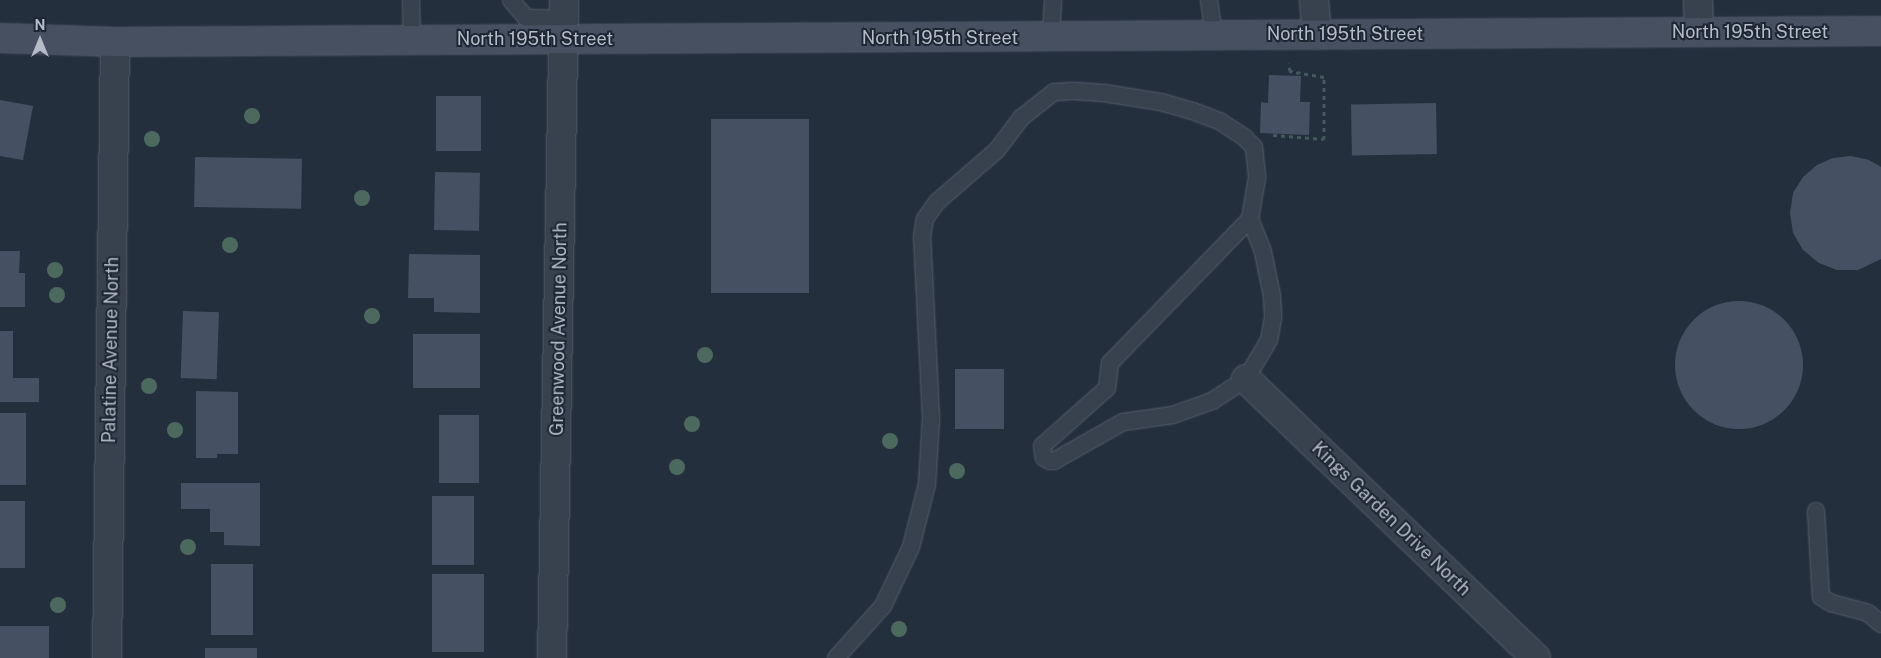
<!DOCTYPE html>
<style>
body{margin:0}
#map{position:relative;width:1881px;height:658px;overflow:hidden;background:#242f3e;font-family:"Public Sans",sans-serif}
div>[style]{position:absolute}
.building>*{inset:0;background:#455162;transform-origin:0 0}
.round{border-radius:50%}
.path>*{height:3px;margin-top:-1.5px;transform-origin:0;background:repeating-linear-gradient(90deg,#44595c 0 4px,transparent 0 8px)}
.roads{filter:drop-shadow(0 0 1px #565f6c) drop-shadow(0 0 1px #565f6c)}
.lane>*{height:16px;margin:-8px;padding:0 8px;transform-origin:8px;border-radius:8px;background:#38414e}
.street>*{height:28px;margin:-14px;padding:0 14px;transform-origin:14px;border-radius:14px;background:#38414e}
.secondary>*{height:28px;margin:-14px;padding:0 14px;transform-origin:14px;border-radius:14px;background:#465061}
.trees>*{width:16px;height:16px;margin:-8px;border-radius:50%;background:#4b6a5d}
span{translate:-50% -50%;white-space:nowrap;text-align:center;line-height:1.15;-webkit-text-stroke:4px #1d2633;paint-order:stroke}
.street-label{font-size:18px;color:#b4bcc9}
.north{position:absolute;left:15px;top:15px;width:50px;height:50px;-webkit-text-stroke:4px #1d2633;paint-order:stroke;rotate:0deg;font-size:14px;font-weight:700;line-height:20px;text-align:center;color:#b4bcc9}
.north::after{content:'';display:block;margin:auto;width:18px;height:22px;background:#b4bcc9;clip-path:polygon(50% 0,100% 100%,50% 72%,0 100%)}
</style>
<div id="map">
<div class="building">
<div style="clip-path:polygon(1269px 75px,1301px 76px,1300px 102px,1310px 102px,1309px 135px,1260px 133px,1261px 102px,1268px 103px)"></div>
<div style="left:436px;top:96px;width:45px;height:55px"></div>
<div style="clip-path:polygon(0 100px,33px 106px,23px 160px,0 156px)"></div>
<div style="left:1436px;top:103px;width:51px;height:85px;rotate:89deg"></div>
<div style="left:711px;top:119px;width:98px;height:174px"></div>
<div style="clip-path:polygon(1851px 156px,1869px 160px,1881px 167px,1881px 259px,1858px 270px,1837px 270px,1819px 263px,1803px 250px,1793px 233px,1790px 213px,1793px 193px,1803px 177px,1817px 165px,1833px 158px)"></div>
<div style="left:195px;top:157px;width:107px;height:50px;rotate:1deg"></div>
<div style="left:435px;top:172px;width:45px;height:58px;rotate:1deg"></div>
<div style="clip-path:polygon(0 251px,20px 251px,19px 273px,25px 273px,25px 307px,0 307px)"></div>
<div style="clip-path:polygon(409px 254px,480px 255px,480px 313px,434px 312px,434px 298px,408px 298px)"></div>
<div class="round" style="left:1675px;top:301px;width:128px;height:128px"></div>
<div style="left:183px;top:311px;width:36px;height:67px;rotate:2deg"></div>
<div style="clip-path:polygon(0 331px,13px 331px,13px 378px,39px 378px,39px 402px,0 402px)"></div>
<div style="left:413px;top:334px;width:67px;height:54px"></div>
<div style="left:955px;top:369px;width:49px;height:60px"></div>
<div style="clip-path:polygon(196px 391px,238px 392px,238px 454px,217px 454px,217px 458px,196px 458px)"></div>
<div style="left:0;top:413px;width:26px;height:72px"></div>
<div style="left:439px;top:415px;width:40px;height:68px"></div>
<div style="clip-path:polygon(181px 483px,260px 483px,260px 546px,224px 545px,224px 532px,210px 532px,210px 509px,181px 509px)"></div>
<div style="left:432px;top:496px;width:42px;height:69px"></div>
<div style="left:0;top:501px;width:25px;height:67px"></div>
<div style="left:211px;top:564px;width:42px;height:71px"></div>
<div style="left:432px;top:574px;width:52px;height:78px"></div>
<div style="left:0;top:626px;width:49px;height:32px"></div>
<div style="left:205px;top:648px;width:52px;height:10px"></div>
</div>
<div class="path">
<div style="left:1273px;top:135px;width:51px;rotate:4.5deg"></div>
<div style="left:1324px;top:139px;width:62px;rotate:-90deg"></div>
<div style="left:1324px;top:77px;width:35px;rotate:-170deg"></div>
<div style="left:1290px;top:71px;width:8px;rotate:-104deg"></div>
</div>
<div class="roads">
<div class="lane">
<div style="left:411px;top:0;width:40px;rotate:88.6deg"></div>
<div style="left:511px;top:0;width:23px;rotate:50deg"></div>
<div style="left:526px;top:18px;width:39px;rotate:1deg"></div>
<div style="left:1209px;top:0;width:34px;rotate:82deg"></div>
<div style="left:1051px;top:38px;width:38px;rotate:-87deg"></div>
<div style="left:1816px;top:511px;width:86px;rotate:86.7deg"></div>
<div style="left:1821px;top:597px;width:12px;rotate:31deg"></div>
<div style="left:1831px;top:603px;width:38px;rotate:15deg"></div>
<div style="left:1868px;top:613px;width:17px;rotate:40deg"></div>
<div style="left:836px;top:658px;width:70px;rotate:-47.9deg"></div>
<div style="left:883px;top:606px;width:65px;rotate:-64.6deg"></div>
<div style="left:911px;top:547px;width:65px;rotate:-75.7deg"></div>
<div style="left:927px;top:484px;width:66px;rotate:-86.5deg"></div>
<div style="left:931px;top:418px;width:181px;rotate:-92.8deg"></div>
<div style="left:922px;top:237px;width:18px;rotate:-81deg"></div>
<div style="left:925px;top:219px;width:21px;rotate:-55deg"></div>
<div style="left:937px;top:202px;width:79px;rotate:-40.9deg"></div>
<div style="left:997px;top:150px;width:40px;rotate:-53deg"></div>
<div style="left:1021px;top:118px;width:42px;rotate:-38.2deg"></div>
<div style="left:1054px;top:92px;width:20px;rotate:-3deg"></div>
<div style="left:1074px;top:91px;width:30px;rotate:4deg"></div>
<div style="left:1104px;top:93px;width:58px;rotate:9deg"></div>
<div style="left:1161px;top:102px;width:33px;rotate:16deg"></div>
<div style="left:1193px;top:111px;width:30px;rotate:21deg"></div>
<div style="left:1221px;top:122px;width:27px;rotate:33deg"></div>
<div style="left:1244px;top:137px;width:14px;rotate:45deg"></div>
<div style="left:1254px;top:147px;width:31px;rotate:84deg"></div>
<div style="left:1257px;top:178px;width:42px;rotate:99.7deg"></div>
<div style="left:1250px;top:219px;width:35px;rotate:68deg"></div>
<div style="left:1263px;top:252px;width:45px;rotate:78.4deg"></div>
<div style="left:1272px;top:296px;width:22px;rotate:87deg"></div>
<div style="left:1273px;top:318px;width:22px;rotate:100deg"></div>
<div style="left:1269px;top:340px;width:45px;rotate:120.5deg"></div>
<div style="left:1246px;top:379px;width:40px;rotate:147.1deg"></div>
<div style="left:1212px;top:401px;width:41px;rotate:160.3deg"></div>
<div style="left:1173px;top:415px;width:50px;rotate:172deg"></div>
<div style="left:1123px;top:422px;width:79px;rotate:150.5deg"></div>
<div style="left:1054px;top:461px;width:4px;rotate:180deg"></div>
<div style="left:1050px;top:461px;width:7px;rotate:-153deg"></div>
<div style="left:1044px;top:458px;width:12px;rotate:-99deg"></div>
<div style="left:1042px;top:446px;width:87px;rotate:-41.7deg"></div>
<div style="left:1107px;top:388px;width:25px;rotate:-83deg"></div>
<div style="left:1110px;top:363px;width:201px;rotate:-45.8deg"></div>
</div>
<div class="street">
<div style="left:1314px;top:0;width:35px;rotate:85deg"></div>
<div style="left:1698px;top:0;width:32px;rotate:88deg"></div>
<div style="left:1246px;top:379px;width:402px;rotate:43.9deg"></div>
<div style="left:107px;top:658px;width:616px;rotate:-89.26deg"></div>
<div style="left:552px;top:658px;width:658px;rotate:-88.96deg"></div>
</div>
<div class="secondary">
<div style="left:0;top:38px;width:115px;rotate:2deg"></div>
<div style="left:115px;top:42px;width:1766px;rotate:-0.36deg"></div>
</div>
</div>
<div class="trees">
<div style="left:252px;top:116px"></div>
<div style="left:152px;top:139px"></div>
<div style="left:362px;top:198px"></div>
<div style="left:230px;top:245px"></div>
<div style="left:55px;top:270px"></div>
<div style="left:57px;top:295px"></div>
<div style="left:372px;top:316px"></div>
<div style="left:705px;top:355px"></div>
<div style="left:149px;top:386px"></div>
<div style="left:692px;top:424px"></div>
<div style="left:175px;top:430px"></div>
<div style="left:890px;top:441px"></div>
<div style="left:677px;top:467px"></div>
<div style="left:957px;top:471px"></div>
<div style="left:188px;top:547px"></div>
<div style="left:58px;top:605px"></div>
<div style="left:899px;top:629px"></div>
</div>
<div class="street-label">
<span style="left:1750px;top:32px">North 195th Street</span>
<span style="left:1345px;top:34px">North 195th Street</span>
<span style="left:940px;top:38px">North 195th Street</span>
<span style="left:535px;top:39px">North 195th Street</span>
<span style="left:559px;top:329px;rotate:-89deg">Greenwood Avenue North</span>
<span style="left:111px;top:350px;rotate:-89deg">Palatine Avenue North</span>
<span style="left:1391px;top:519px;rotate:44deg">Kings Garden Drive North</span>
</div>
<div class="north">N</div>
</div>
